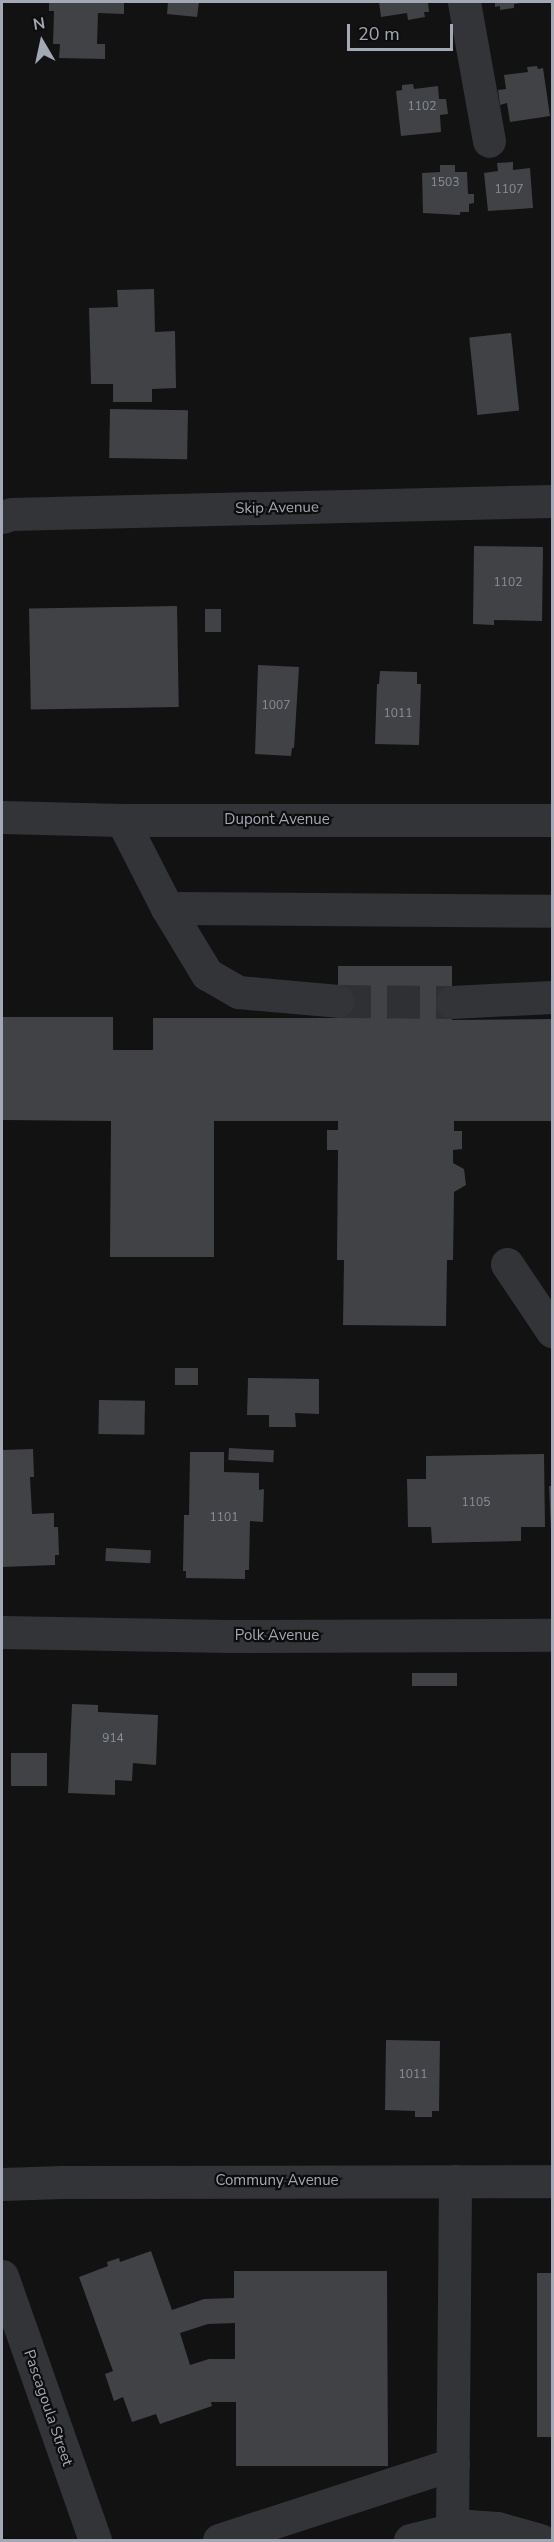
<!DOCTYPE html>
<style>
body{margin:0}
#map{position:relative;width:554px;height:2542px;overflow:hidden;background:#121213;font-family:"Nunito Sans",sans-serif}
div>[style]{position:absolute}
.building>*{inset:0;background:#414246;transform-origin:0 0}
.minor-tunnel>*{height:33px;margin-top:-16.5px;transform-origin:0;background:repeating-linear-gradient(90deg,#2f3033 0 33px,transparent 0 49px)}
.minor>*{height:33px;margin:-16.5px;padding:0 16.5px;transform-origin:16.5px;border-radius:16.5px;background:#333438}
span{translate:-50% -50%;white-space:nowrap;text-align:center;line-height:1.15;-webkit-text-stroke:4.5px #0d0d0e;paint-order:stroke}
.number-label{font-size:12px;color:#8a8f98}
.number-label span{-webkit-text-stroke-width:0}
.street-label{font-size:15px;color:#a3a9b4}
.frame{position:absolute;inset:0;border:3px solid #a3a9b4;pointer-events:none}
.north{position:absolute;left:12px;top:12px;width:60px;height:60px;-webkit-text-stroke:4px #0d0d0e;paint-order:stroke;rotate:351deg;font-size:16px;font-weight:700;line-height:24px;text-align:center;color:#a3a9b4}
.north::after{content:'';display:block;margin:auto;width:21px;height:27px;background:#a3a9b4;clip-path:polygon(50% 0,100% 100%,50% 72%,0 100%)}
.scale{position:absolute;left:347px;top:24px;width:106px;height:27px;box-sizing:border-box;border:3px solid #a3a9b4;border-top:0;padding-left:8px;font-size:18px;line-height:21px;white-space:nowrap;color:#a3a9b4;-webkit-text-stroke:4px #0d0d0e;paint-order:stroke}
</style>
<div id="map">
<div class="building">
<div style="clip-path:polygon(49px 2px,124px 2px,124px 14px,98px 13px,97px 44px,105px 44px,105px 59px,59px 58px,60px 44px,53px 44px,54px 11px,49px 11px)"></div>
<div style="clip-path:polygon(168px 2px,199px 2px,197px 17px,167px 14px)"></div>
<div style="clip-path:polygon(379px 2px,428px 2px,429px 12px,424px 12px,425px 17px,408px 20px,407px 13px,381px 17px)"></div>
<div style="clip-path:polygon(495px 2px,522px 2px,522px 3px,514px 4px,514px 8px,500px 10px,500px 6px,495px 7px)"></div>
<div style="clip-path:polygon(537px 66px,538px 69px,543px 68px,550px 116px,510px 122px,507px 103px,500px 105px,498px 90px,506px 89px,504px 75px,528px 72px,527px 67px)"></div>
<div style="clip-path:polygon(413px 84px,414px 89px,438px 86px,439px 99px,446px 99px,448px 114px,440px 115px,441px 132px,401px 136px,396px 91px,402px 90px,402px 85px)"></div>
<div style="clip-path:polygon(513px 162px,513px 170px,530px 168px,533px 208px,488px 211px,484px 173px,498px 171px,497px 163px)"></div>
<div style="clip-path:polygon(440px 165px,455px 165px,455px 172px,467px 172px,468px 194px,474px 194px,474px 203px,469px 204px,469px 212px,460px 212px,460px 215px,423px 213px,422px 173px,440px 172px)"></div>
<div style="clip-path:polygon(154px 289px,155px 332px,175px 331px,176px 388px,152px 389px,152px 402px,113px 402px,113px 384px,91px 384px,89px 308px,118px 307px,117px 290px)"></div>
<div style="left:511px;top:333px;width:78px;height:42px;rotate:84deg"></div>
<div style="left:110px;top:409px;width:78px;height:49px;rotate:1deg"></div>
<div style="clip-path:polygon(474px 546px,543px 547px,542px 621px,494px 620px,494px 625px,473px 624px)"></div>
<div style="left:177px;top:606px;width:101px;height:148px;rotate:89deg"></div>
<div style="left:205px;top:609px;width:16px;height:23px"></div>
<div style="clip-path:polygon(258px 665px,299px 667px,294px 748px,292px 748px,291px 756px,255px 754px)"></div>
<div style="clip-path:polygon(380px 671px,417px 672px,417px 684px,421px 684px,419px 745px,375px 744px,377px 684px,379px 684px)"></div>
<div style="clip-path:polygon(338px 966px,452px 966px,452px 1020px,552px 1019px,552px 1121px,454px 1121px,454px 1131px,462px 1131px,462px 1149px,453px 1150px,453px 1163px,464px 1169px,466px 1185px,454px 1192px,453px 1260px,447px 1260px,446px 1326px,343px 1325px,344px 1260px,337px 1260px,338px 1150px,327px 1150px,327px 1130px,338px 1130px,338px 1121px,214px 1121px,214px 1257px,110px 1257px,111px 1121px,2px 1120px,2px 1017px,113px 1017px,113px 1050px,153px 1050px,153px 1018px,338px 1018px)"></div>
<div style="left:175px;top:1368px;width:23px;height:17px"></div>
<div style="clip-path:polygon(248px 1378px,319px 1379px,319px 1414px,295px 1413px,296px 1427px,269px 1427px,269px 1415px,247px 1415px)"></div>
<div style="left:99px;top:1400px;width:46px;height:34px;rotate:1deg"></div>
<div style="left:229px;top:1448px;width:45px;height:12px;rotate:3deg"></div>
<div style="clip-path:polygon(33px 1449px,34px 1477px,30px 1477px,32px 1514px,54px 1513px,54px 1527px,58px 1527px,59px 1555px,55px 1555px,55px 1565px,2px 1567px,2px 1450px)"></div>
<div style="clip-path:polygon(190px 1452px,224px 1452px,224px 1472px,259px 1473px,259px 1490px,264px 1489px,263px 1522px,250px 1521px,249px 1570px,245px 1570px,245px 1579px,186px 1578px,186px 1571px,183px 1571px,184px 1515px,189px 1515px)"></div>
<div style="clip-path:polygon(544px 1454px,545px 1527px,521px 1527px,521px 1541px,432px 1543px,431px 1527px,408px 1527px,407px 1479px,426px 1479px,426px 1456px)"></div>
<div style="clip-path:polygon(549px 1486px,552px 1486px,552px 1531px,551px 1531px)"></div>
<div style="left:106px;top:1548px;width:45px;height:13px;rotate:3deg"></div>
<div style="left:457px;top:1673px;width:13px;height:45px;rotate:90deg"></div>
<div style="clip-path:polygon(72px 1704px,98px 1705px,98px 1712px,158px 1715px,156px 1765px,133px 1763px,132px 1781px,115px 1780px,115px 1795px,68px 1793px)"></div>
<div style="left:11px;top:1753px;width:36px;height:33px"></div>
<div style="clip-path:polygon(386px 2040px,440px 2041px,439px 2111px,432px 2111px,432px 2117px,415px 2117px,415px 2111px,385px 2110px)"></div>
<div style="clip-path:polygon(evenodd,151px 2251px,172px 2310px,204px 2299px,234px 2298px,234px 2271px,387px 2271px,388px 2466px,236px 2466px,236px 2402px,211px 2402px,212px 2406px,160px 2424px,156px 2414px,132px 2422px,123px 2397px,114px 2401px,105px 2374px,113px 2371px,79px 2277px,108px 2266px,107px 2262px,119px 2258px,120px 2262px,151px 2251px,235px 2323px,235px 2359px,209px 2359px,190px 2365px,180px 2333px,208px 2324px,235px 2323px)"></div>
<div style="left:537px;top:2273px;width:15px;height:164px"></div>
</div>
<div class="minor-tunnel">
<div style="left:338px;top:1001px;width:114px;rotate:0.5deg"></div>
</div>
<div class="minor">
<div style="left:464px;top:2px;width:141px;rotate:79.8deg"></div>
<div style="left:2px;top:517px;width:9px;rotate:-18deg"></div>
<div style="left:11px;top:514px;width:541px;rotate:-1.38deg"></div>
<div style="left:2px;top:817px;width:120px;rotate:1.4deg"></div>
<div style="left:122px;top:820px;width:430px"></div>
<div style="left:122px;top:820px;width:99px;rotate:62.9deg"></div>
<div style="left:167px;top:908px;width:77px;rotate:58.8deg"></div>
<div style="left:207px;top:974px;width:36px;rotate:30deg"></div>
<div style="left:238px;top:992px;width:100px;rotate:5.1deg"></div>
<div style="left:167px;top:908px;width:385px;rotate:0.4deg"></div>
<div style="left:452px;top:1002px;width:100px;rotate:-2.9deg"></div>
<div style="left:507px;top:1264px;width:81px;rotate:56.1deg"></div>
<div style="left:2px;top:1632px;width:226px;rotate:1deg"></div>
<div style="left:228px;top:1636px;width:324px;rotate:-0.2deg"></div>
<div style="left:2px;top:2184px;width:60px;rotate:-1.9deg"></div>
<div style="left:62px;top:2182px;width:490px;rotate:-0.1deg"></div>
<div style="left:2px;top:2276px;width:280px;rotate:70.6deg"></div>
<div style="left:452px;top:2530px;width:349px;rotate:-89.5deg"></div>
<div style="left:219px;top:2540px;width:246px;rotate:-18deg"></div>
<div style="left:410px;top:2540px;width:60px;rotate:-13.6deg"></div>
<div style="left:468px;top:2526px;width:29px;rotate:4deg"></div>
<div style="left:497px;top:2528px;width:45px;rotate:15.6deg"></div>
</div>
<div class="number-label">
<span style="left:422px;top:107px">1102</span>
<span style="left:445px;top:183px">1503</span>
<span style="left:509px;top:190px">1107</span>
<span style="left:508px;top:583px">1102</span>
<span style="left:276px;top:706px">1007</span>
<span style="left:398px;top:714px">1011</span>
<span style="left:476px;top:1503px">1105</span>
<span style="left:224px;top:1518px">1101</span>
<span style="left:113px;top:1739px">914</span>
<span style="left:413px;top:2075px">1011</span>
</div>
<div class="street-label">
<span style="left:277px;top:508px;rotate:-1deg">Skip Avenue</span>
<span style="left:277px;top:820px">Dupont Avenue</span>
<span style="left:277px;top:1636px">Polk Avenue</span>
<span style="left:277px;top:2181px">Communy Avenue</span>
<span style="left:48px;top:2408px;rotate:71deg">Pascagoula Street</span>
</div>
<div class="frame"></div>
<div class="north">N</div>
<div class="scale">20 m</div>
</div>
